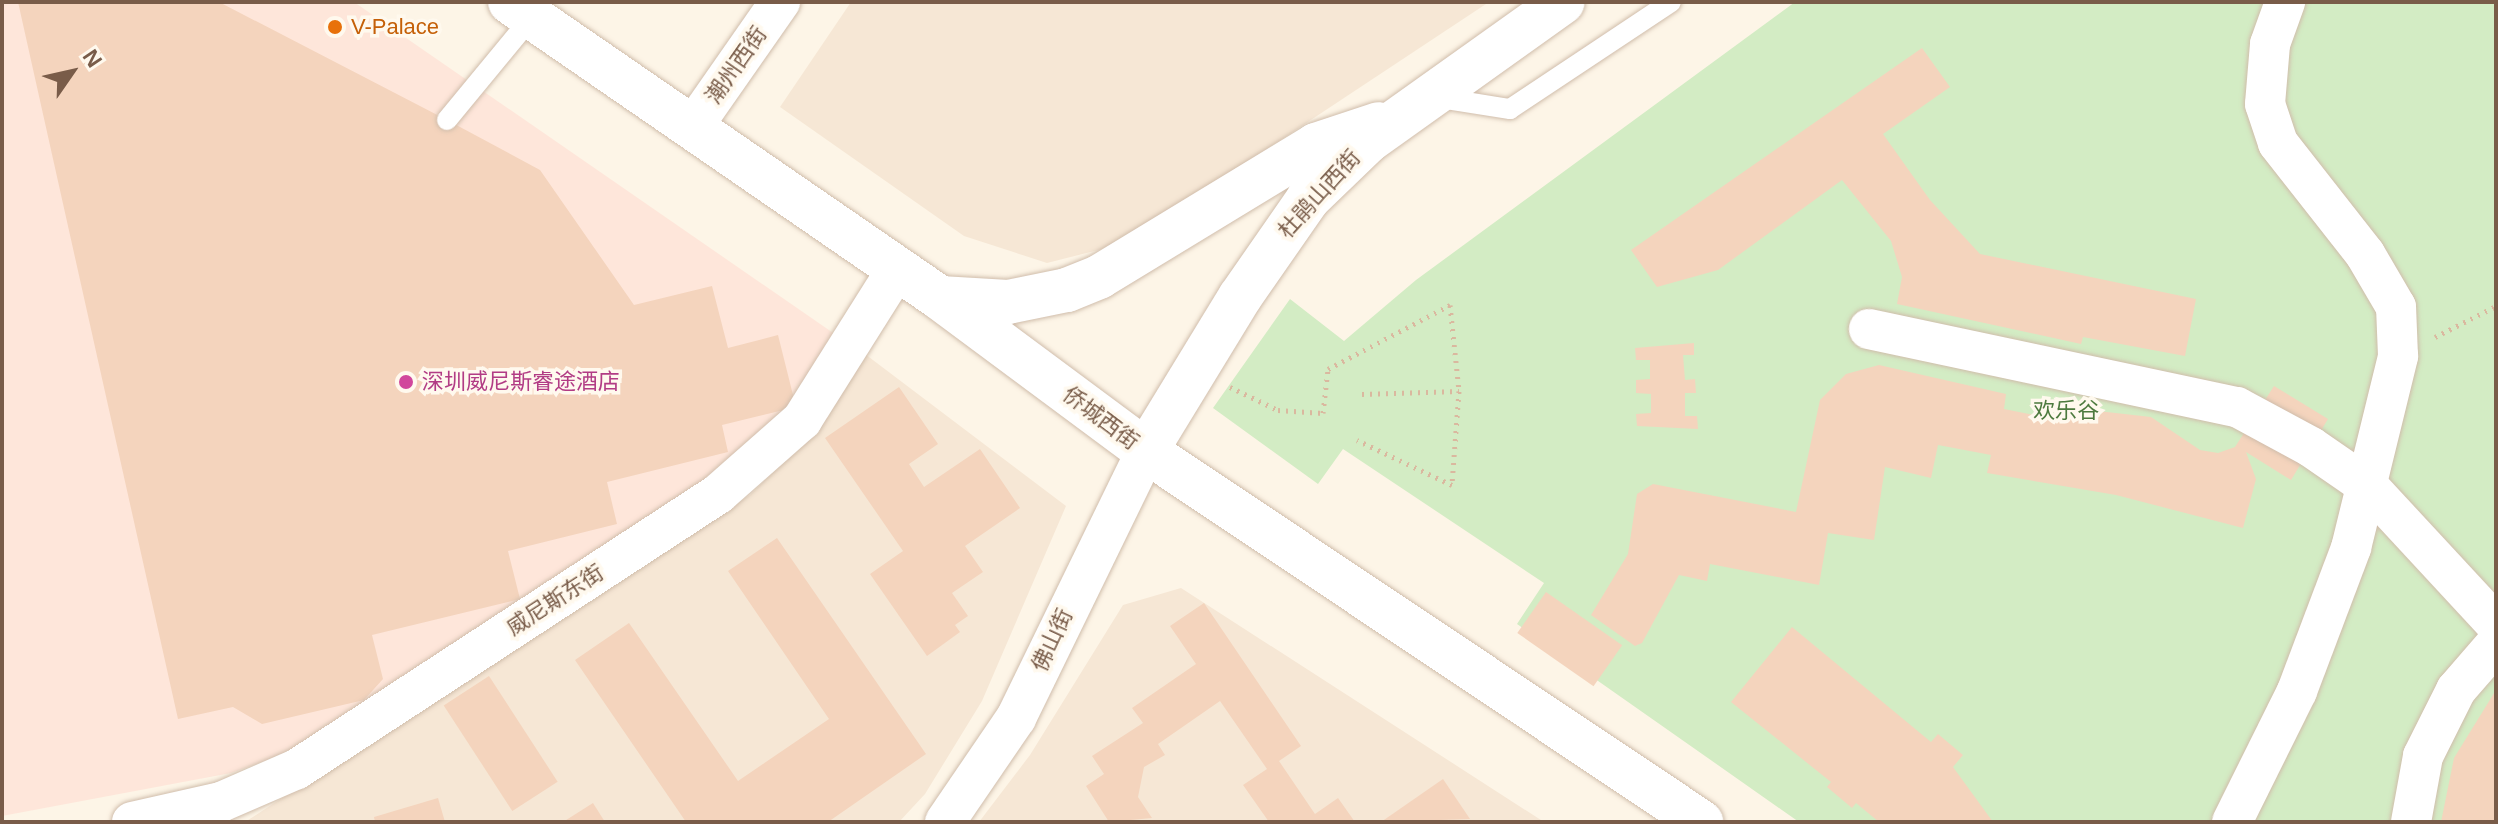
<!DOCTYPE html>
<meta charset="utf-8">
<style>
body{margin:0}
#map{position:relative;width:2498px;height:824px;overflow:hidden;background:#fdf5e7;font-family:Helvetica,"Noto Sans SC",sans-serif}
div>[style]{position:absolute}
.residential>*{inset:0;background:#f6e7d5}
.commercial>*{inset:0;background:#fee6da}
.green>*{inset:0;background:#d3ecc4}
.building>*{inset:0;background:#f4d4bd;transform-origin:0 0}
.path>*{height:5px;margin-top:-2.5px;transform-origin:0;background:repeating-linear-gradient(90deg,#dab89f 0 2px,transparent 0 8px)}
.roads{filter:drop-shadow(0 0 2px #d0bdab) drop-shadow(0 0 2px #d0bdab)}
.lane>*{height:20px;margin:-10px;padding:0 10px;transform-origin:10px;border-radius:10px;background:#fff}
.street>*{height:40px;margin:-20px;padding:0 20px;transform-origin:20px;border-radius:20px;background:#fff}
.secondary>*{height:44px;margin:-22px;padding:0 22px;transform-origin:22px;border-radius:22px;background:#fff}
.dots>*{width:22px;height:22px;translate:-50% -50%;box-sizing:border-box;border:4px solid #fff9ee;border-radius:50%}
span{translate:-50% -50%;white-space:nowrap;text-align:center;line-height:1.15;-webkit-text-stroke:7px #fff9ee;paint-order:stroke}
.food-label{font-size:22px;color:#c56008}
.left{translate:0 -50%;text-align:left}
.street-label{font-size:22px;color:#795c49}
.hotel-label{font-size:22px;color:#b23c85}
.park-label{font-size:22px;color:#4d7a3e}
.frame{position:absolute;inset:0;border:4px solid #795c49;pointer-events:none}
.north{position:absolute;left:32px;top:32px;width:80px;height:80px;-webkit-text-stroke:6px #fff9ee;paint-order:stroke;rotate:56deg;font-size:22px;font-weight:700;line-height:32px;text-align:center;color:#795c49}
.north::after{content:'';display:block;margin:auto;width:28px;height:36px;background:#795c49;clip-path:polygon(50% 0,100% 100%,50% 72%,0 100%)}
</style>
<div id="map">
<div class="residential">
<div style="clip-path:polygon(851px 2px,1489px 2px,1214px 184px,1106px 248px,1047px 263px,964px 236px,780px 107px)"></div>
<div style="clip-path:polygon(861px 351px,1066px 506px,982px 701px,925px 794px,899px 822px,245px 822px,750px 495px,805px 441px)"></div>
<div style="clip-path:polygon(1181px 588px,1544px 822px,979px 822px,1030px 755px,1123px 605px)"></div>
</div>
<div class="commercial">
<div style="clip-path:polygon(2px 2px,354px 2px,839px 337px,783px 427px,315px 743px,231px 773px,2px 816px)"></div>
</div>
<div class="green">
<div style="clip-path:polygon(1795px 2px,2496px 2px,2496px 822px,1799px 822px,1517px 624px,1544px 583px,1343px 449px,1318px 484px,1213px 408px,1290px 299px,1344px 341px,1416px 280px)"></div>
</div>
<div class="building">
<div style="clip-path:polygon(18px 2px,219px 2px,447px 120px,540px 170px,634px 305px,712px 286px,728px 348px,778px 335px,796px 407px,722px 425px,728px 452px,607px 482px,617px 524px,508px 551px,520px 599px,372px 635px,383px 679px,364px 700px,262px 724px,233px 707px,178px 719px)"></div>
<div style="clip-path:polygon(1922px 48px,1950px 87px,1883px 134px,1930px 200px,1980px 254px,2196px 299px,2185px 356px,2083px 337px,2081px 344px,1897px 304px,1902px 277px,1891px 241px,1842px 180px,1718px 270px,1657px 287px,1631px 250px)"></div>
<div style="clip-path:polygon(1694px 343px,1694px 355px,1683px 355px,1685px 380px,1695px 379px,1696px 393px,1685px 393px,1685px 416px,1697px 416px,1698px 429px,1637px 426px,1636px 414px,1651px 413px,1651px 394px,1636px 393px,1636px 380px,1650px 379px,1650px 360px,1636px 360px,1635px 348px)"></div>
<div style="clip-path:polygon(1879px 365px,2006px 394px,2004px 409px,2060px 420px,2080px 409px,2151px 417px,2200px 450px,2218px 453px,2235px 447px,2274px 386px,2328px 419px,2291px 480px,2246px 452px,2256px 479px,2243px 528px,2116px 495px,1987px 473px,1991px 455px,1938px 445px,1931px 478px,1885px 467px,1874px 540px,1828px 533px,1819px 585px,1710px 564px,1707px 581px,1679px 575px,1642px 643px,1635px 646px,1591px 615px,1628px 554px,1637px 494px,1653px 484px,1796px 512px,1820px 400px,1846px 374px)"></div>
<div style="clip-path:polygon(899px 387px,938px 444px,909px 464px,924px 487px,980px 449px,1020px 508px,965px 546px,983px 572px,952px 593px,968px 616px,955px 625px,960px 632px,927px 656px,870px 574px,903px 551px,825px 438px)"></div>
<div style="clip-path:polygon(777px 538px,926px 754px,828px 822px,686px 822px,575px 660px,629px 623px,738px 781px,829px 719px,728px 571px)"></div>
<div style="left:1546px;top:592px;width:93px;height:50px;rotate:35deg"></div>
<div style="clip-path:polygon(1204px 603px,1301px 746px,1279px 761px,1315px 814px,1338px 798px,1355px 822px,1269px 822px,1243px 785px,1267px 769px,1220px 701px,1158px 744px,1165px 755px,1144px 767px,1138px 797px,1152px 818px,1109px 822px,1086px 786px,1104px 774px,1092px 756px,1143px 723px,1132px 708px,1196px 664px,1170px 626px)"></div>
<div style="clip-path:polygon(1792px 627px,1931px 742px,1938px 734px,1963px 755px,1953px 767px,1993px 822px,1879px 822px,1856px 803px,1852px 808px,1827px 787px,1831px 782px,1731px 702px)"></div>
<div style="left:489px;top:676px;width:126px;height:54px;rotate:57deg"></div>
<div style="clip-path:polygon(2496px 690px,2496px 822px,2441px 822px,2454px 758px)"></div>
<div style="clip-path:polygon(1443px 779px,1470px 819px,1381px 822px)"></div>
<div style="clip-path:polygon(438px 798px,445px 822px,375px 822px,374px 817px)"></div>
<div style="clip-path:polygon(593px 803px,605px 822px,563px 822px)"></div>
</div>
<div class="path">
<div style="left:2435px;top:337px;width:68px;rotate:-26.9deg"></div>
<div style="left:1230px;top:387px;width:53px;rotate:25.6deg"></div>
<div style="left:1278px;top:410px;width:45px;rotate:3.8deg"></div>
<div style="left:1323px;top:413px;width:44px;rotate:-83.5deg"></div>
<div style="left:1328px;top:369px;width:138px;rotate:-27.7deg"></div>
<div style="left:1450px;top:305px;width:86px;rotate:84deg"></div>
<div style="left:1459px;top:391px;width:94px;rotate:94.3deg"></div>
<div style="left:1452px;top:485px;width:105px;rotate:-154.7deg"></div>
<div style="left:1362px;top:394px;width:97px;rotate:-1.8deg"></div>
</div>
<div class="roads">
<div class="lane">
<div style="left:1434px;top:97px;width:77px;rotate:9deg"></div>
<div style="left:1510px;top:109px;width:193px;rotate:-33.6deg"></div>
<div style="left:447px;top:120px;width:134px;rotate:-50.5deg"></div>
</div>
<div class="street">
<div style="left:692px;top:128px;width:154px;rotate:-55.1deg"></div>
<div style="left:1869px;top:329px;width:376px;rotate:12deg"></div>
<div style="left:2237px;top:407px;width:84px;rotate:28.4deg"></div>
<div style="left:2311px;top:447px;width:70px;rotate:34.6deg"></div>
<div style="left:2369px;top:487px;width:187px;rotate:47.2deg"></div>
<div style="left:132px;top:822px;width:91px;rotate:-12.7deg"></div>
<div style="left:221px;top:802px;width:83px;rotate:-23.5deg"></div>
<div style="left:297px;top:769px;width:503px;rotate:-33.15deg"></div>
<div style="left:718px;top:494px;width:112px;rotate:-41.4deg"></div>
<div style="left:802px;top:420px;width:176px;rotate:-57.8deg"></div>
<div style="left:945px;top:822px;width:126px;rotate:-55.7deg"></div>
<div style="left:1016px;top:718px;width:297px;rotate:-64deg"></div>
<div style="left:2232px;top:822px;width:146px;rotate:-63.6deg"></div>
<div style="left:2297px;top:691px;width:153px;rotate:-69.3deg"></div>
<div style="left:2351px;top:548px;width:198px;rotate:-76.2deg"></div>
<div style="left:2398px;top:356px;width:49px;rotate:-92.3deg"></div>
<div style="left:2396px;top:307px;width:61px;rotate:-120.3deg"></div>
<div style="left:2365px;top:254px;width:141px;rotate:-128.1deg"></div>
<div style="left:2278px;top:143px;width:41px;rotate:-108.4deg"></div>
<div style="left:2265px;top:104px;width:60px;rotate:-85.2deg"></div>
<div style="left:2270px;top:44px;width:45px;rotate:-70.3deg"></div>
<div style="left:2411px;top:822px;width:67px;rotate:-79.7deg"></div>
<div style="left:2423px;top:756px;width:74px;rotate:-63.4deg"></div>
<div style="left:2456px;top:690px;width:61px;rotate:-49deg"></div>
</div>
<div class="secondary">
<div style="left:510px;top:2px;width:522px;rotate:34.54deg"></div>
<div style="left:940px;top:298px;width:257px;rotate:36.6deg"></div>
<div style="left:1146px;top:451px;width:668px;rotate:33.76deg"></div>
<div style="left:940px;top:298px;width:68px;rotate:3.4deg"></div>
<div style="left:1008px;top:302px;width:60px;rotate:-11.5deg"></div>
<div style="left:1067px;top:290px;width:35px;rotate:-22deg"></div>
<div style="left:1099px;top:277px;width:254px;rotate:-31.3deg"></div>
<div style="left:1316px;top:145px;width:66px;rotate:-18.4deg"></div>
<div style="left:1146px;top:451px;width:180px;rotate:-58.6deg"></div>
<div style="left:1240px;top:297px;width:119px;rotate:-55.2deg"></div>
<div style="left:1308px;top:199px;width:83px;rotate:-44deg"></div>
<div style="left:1368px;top:141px;width:239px;rotate:-35.5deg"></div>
</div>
</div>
<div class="dots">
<div style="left:335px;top:27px;background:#e8710a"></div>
<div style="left:406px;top:382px;background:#d1479c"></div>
</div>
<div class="food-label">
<span class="left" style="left:351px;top:27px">V-Palace</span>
</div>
<div class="street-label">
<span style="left:736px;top:65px;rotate:-55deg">潮州西街</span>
<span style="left:1319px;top:194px;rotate:-48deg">杜鹃山西街</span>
<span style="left:1101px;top:418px;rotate:37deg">侨城西街</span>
<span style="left:555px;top:600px;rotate:-33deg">威尼斯东街</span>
<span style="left:1052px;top:640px;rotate:-65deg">佛山街</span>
</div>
<div class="hotel-label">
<span class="left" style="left:422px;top:382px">深圳威尼斯睿途酒店</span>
</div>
<div class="park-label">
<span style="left:2066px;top:411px">欢乐谷</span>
</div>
<div class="frame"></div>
<div class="north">N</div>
</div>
